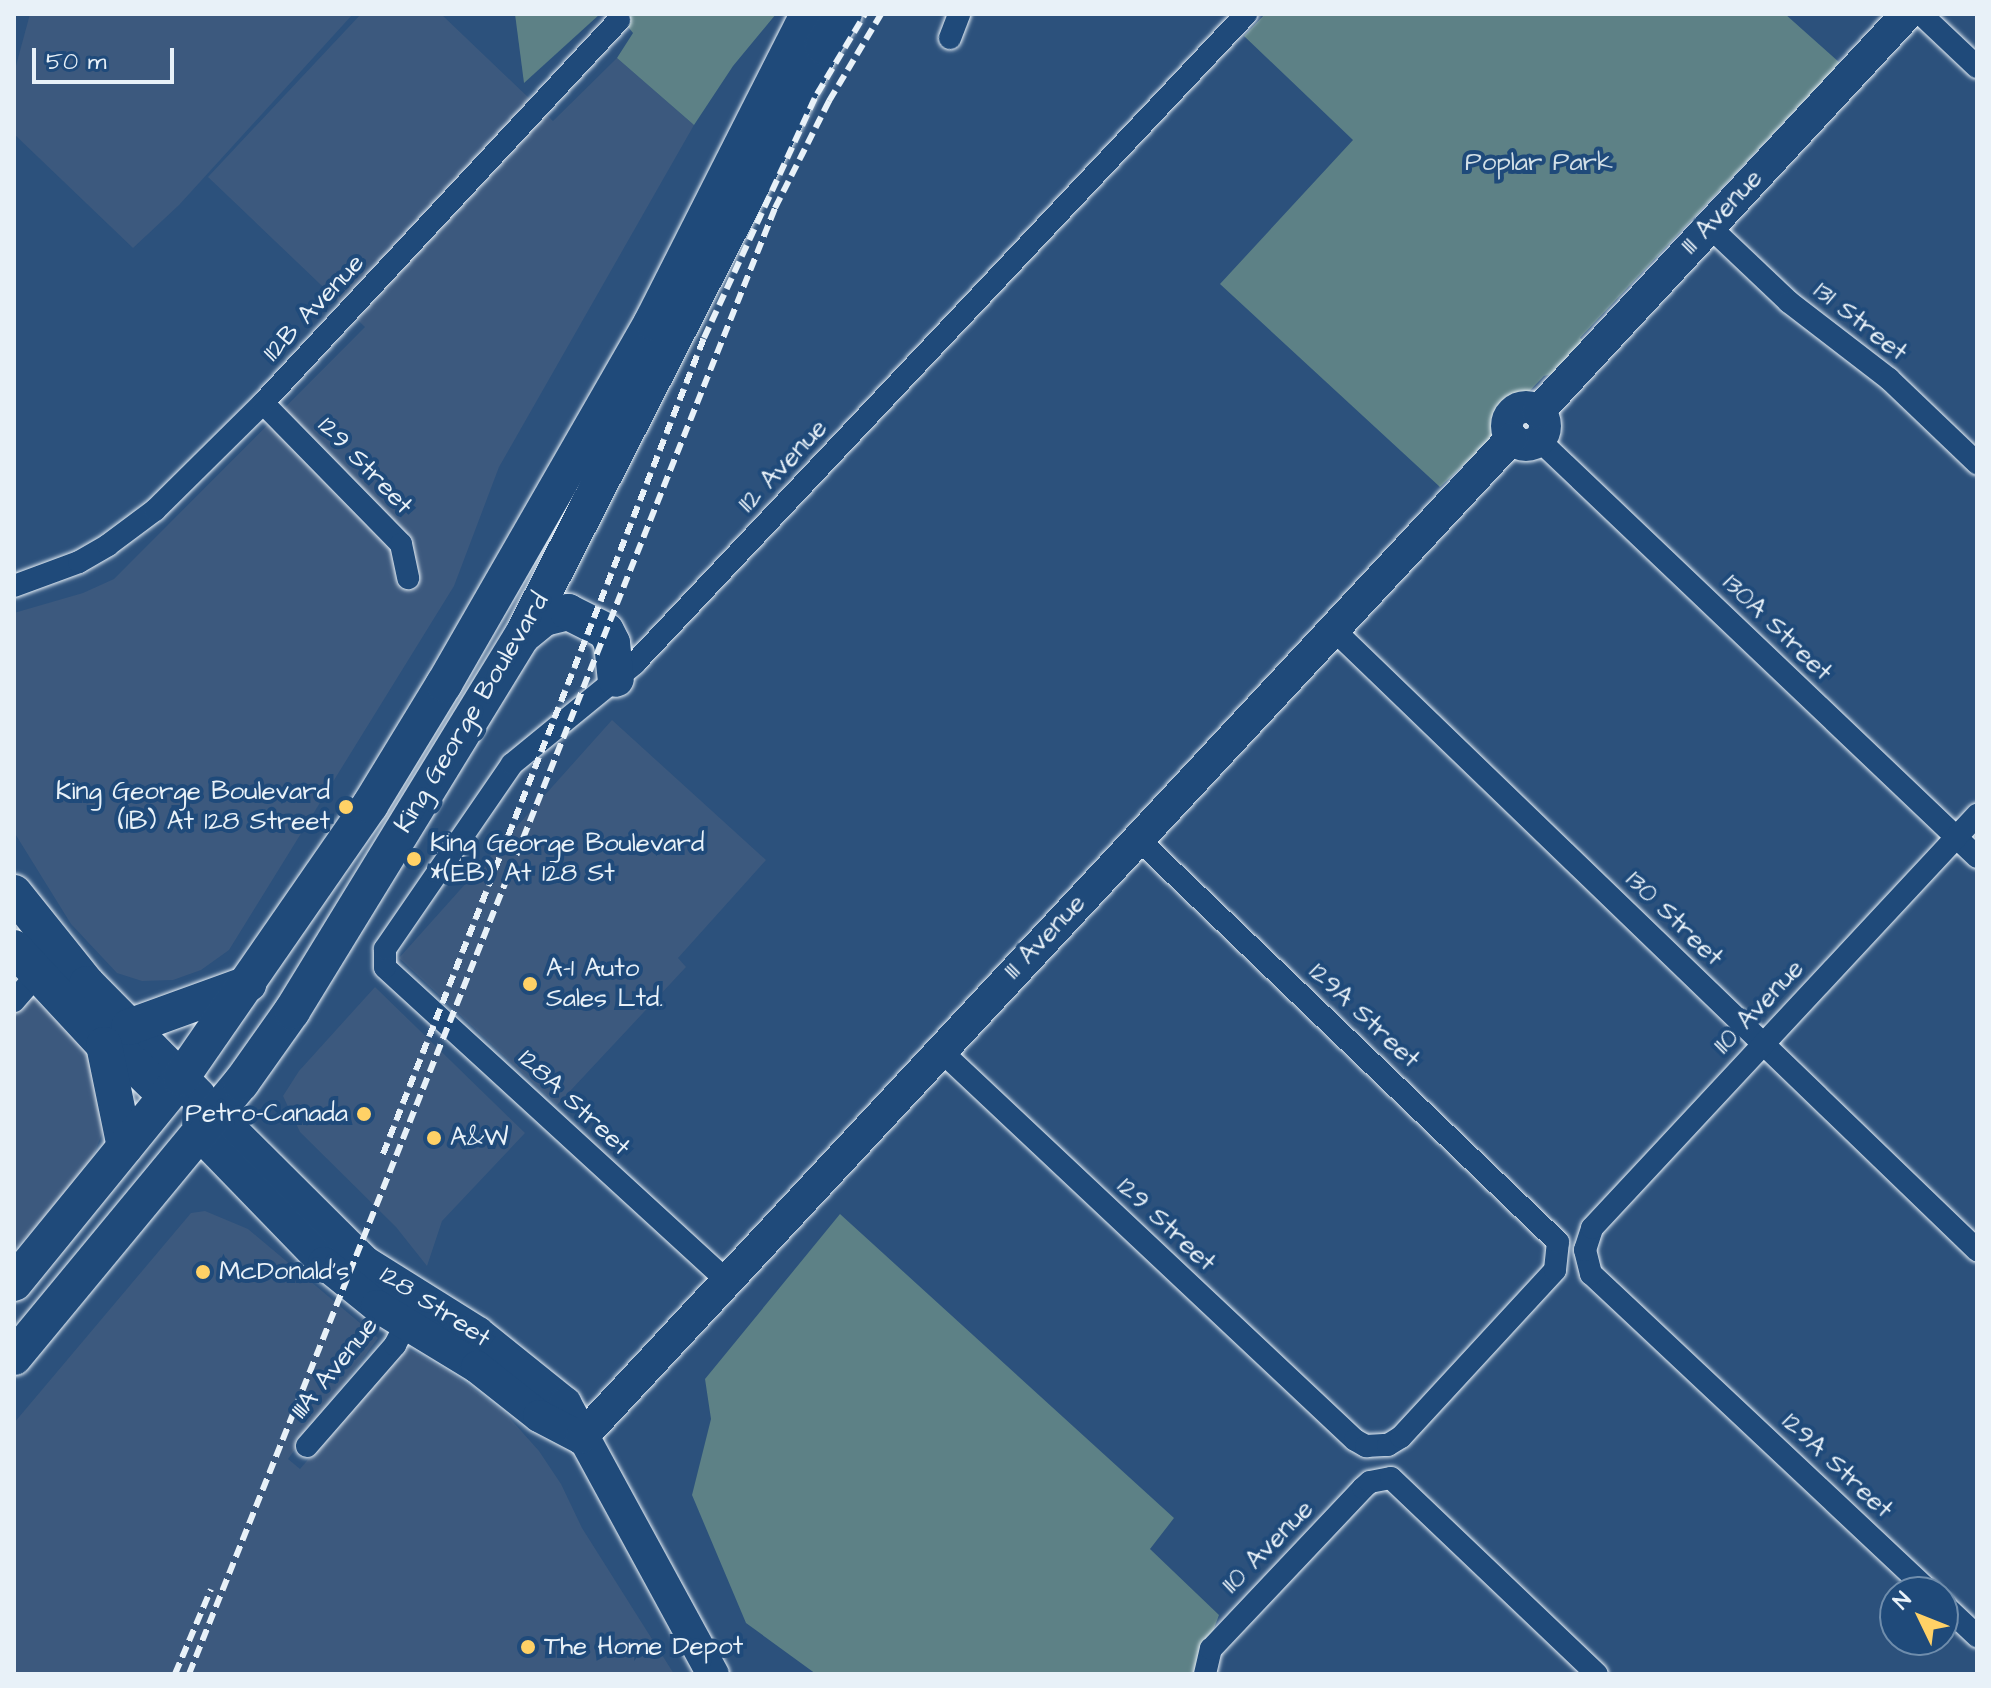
<!DOCTYPE html>
<style>
body{margin:0}
#map{position:relative;width:1991px;height:1688px;overflow:hidden;background:#2c517c;font-family:"Architects Daughter",sans-serif}
div>[style]{position:absolute}
.built>*{inset:0;background:#3c597e}
.green>*{inset:0;background:#5d8186}
.roads{filter:drop-shadow(0 0 2px #e8f1f8) drop-shadow(0 0 2px #e8f1f8)}
.street>*{height:22px;margin:-11px;padding:0 11px;transform-origin:11px;border-radius:11px;background:#1f4a7a}
.secondary>*{height:32px;margin:-16px;padding:0 16px;transform-origin:16px;border-radius:16px;background:#1f4a7a}
.secondary>.ring{margin:-16px;padding:0;box-sizing:content-box;background:none;border:32px solid #1f4a7a;border-radius:50%}
.primary>*{height:36px;margin:-18px;padding:0 18px;transform-origin:18px;border-radius:18px;background:#1f4a7a}
.rail>*{height:6px;margin-top:-3px;transform-origin:0;background:repeating-linear-gradient(90deg,#e8f1f8 0 12px,transparent 0 18px)}
.dots>*{width:22px;height:22px;translate:-50% -50%;box-sizing:border-box;border:4px solid #1f4a7a;border-radius:50%}
span{translate:-50% -50%;white-space:nowrap;text-align:center;line-height:1.15;-webkit-text-stroke:8px #1f4a7a;paint-order:stroke}
.park-label{font-size:26px;color:#d3e0e7}
.street-label{font-size:26px;color:#e8f1f8}
.poi-label{font-size:26px;color:#e8f1f8}
.right{translate:-100% -50%;text-align:right}
.left{translate:0 -50%;text-align:left}
.frame{position:absolute;inset:0;border:16px solid #e8f1f8;pointer-events:none}
.north{position:absolute;left:1879px;top:1576px;width:80px;height:80px;box-sizing:border-box;background:#1f4a7a;border:2px solid #6f8dac;border-radius:50%;rotate:313deg;font-size:22px;font-weight:700;line-height:32px;text-align:center;color:#e8f1f8}
.north::after{content:'';display:block;margin:auto;width:28px;height:36px;background:#ffd166;clip-path:polygon(50% 0,100% 100%,50% 72%,0 100%)}
.scale{position:absolute;left:32px;top:48px;width:142px;height:36px;box-sizing:border-box;border:4px solid #e8f1f8;border-top:0;padding-left:10px;font-size:24px;line-height:28px;white-space:nowrap;color:#e8f1f8;-webkit-text-stroke:6px #1f4a7a;paint-order:stroke}
</style>
<div id="map">
<div class="built">
<div style="clip-path:polygon(30px 14px,353px 14px,179px 205px,133px 248px,14px 134px,14px 73px)"></div>
<div style="clip-path:polygon(361px 14px,441px 14px,553px 121px,617px 58px,694px 125px,499px 467px,454px 586px,229px 950px,201px 970px,173px 980px,142px 981px,117px 973px,71px 924px,14px 832px,14px 613px,83px 593px,114px 579px,365px 327px,208px 177px)"></div>
<div style="clip-path:polygon(612px 720px,766px 860px,678px 958px,686px 967px,557px 1105px,399px 958px)"></div>
<div style="clip-path:polygon(375px 987px,525px 1133px,442px 1221px,427px 1266px,396px 1227px,300px 1132px,283px 1096px,299px 1071px)"></div>
<div style="clip-path:polygon(25px 990px,104px 1069px,108px 1118px,89px 1167px,14px 1250px,14px 1001px)"></div>
<div style="clip-path:polygon(205px 1211px,248px 1229px,378px 1338px,288px 1459px,300px 1469px,404px 1347px,450px 1372px,505px 1413px,539px 1451px,561px 1484px,582px 1528px,674px 1674px,14px 1674px,14px 1423px,191px 1213px)"></div>
</div>
<div class="green">
<div style="clip-path:polygon(515px 14px,600px 14px,524px 83px)"></div>
<div style="clip-path:polygon(618px 14px,776px 14px,733px 66px,694px 125px,617px 58px,633px 33px)"></div>
<div style="clip-path:polygon(1265px 14px,1785px 14px,1840px 63px,1580px 338px,1584px 341px,1556px 373px,1544px 376px,1497px 425px,1495px 436px,1440px 487px,1220px 284px,1353px 140px,1244px 36px)"></div>
<div style="clip-path:polygon(840px 1214px,1174px 1518px,1150px 1549px,1219px 1615px,1197px 1674px,816px 1674px,746px 1623px,692px 1495px,711px 1419px,705px 1379px)"></div>
</div>
<div class="roads">
<div class="street">
<div style="left:1921px;top:14px;width:77px;rotate:43.4deg"></div>
<div style="left:950px;top:38px;width:26px;rotate:-69deg"></div>
<div style="left:1709px;top:226px;width:110px;rotate:43.5deg"></div>
<div style="left:1789px;top:302px;width:126px;rotate:37.6deg"></div>
<div style="left:1889px;top:379px;width:122px;rotate:43.7deg"></div>
<div style="left:263px;top:403px;width:197px;rotate:45.6deg"></div>
<div style="left:401px;top:544px;width:35px;rotate:78deg"></div>
<div style="left:1539px;top:440px;width:605px;rotate:43.59deg"></div>
<div style="left:14px;top:586px;width:69px;rotate:-20.3deg"></div>
<div style="left:79px;top:562px;width:34px;rotate:-30deg"></div>
<div style="left:108px;top:545px;width:59px;rotate:-36.7deg"></div>
<div style="left:155px;top:510px;width:152px;rotate:-44.7deg"></div>
<div style="left:263px;top:403px;width:523px;rotate:-47.09deg"></div>
<div style="left:1333px;top:629px;width:895px;rotate:43.96deg"></div>
<div style="left:14px;top:1001px;width:35px;rotate:-49deg"></div>
<div style="left:940px;top:1050px;width:569px;rotate:43.22deg"></div>
<div style="left:1355px;top:1440px;width:13px;rotate:29deg"></div>
<div style="left:1366px;top:1446px;width:22px;rotate:-3deg"></div>
<div style="left:1388px;top:1445px;width:15px;rotate:-32deg"></div>
<div style="left:1401px;top:1437px;width:227px;rotate:-47.3deg"></div>
<div style="left:1555px;top:1270px;width:28px;rotate:-84deg"></div>
<div style="left:1558px;top:1242px;width:583px;rotate:-136.18deg"></div>
<div style="left:725px;top:1279px;width:461px;rotate:-137.5deg"></div>
<div style="left:385px;top:967px;width:18px;rotate:-90deg"></div>
<div style="left:385px;top:949px;width:224px;rotate:-55.5deg"></div>
<div style="left:512px;top:764px;width:158px;rotate:-39.3deg"></div>
<div style="left:634px;top:664px;width:893px;rotate:-46.72deg"></div>
<div style="left:307px;top:1446px;width:134px;rotate:-48.9deg"></div>
<div style="left:395px;top:1345px;width:22px;rotate:-63deg"></div>
<div style="left:1930px;top:1592px;width:465px;rotate:-136.8deg"></div>
<div style="left:1591px;top:1274px;width:25px;rotate:-104deg"></div>
<div style="left:1585px;top:1250px;width:23px;rotate:-72deg"></div>
<div style="left:1592px;top:1228px;width:565px;rotate:-47.01deg"></div>
<div style="left:1943px;top:1604px;width:47px;rotate:43.3deg"></div>
<div style="left:1205px;top:1674px;width:26px;rotate:-77deg"></div>
<div style="left:1211px;top:1649px;width:221px;rotate:-46.6deg"></div>
<div style="left:1363px;top:1488px;width:9px;rotate:-41deg"></div>
<div style="left:1370px;top:1482px;width:21px;rotate:-11deg"></div>
<div style="left:1391px;top:1478px;width:284px;rotate:43.6deg"></div>
</div>
<div class="secondary">
<div class="ring" style="left:1507px;top:407px;width:6px;height:6px"></div>
<div style="left:1538px;top:412px;width:543px;rotate:-47.17deg"></div>
<div style="left:216px;top:1114px;width:210px;rotate:44.8deg"></div>
<div style="left:365px;top:1262px;width:133px;rotate:32.1deg"></div>
<div style="left:478px;top:1333px;width:112px;rotate:38.8deg"></div>
<div style="left:565px;top:1403px;width:309px;rotate:61.4deg"></div>
<div style="left:199px;top:1134px;width:180px;rotate:45.9deg"></div>
<div style="left:324px;top:1263px;width:68px;rotate:39.1deg"></div>
<div style="left:377px;top:1306px;width:117px;rotate:31.4deg"></div>
<div style="left:477px;top:1367px;width:79px;rotate:38.3deg"></div>
<div style="left:539px;top:1416px;width:47px;rotate:27.6deg"></div>
<div style="left:581px;top:1438px;width:1366px;rotate:-47.05deg"></div>
</div>
<div class="primary">
<div style="left:522px;top:636px;width:28px;rotate:-39deg"></div>
<div style="left:544px;top:618px;width:25px;rotate:-14deg"></div>
<div style="left:568px;top:612px;width:42px;rotate:26.6deg"></div>
<div style="left:606px;top:631px;width:13px;rotate:63deg"></div>
<div style="left:612px;top:643px;width:36px;rotate:84deg"></div>
<div style="left:14px;top:893px;width:117px;rotate:51.3deg"></div>
<div style="left:87px;top:984px;width:158px;rotate:45.3deg"></div>
<div style="left:14px;top:948px;width:132px;rotate:47.1deg"></div>
<div style="left:104px;top:1045px;width:24px;rotate:28deg"></div>
<div style="left:125px;top:1056px;width:46px;rotate:44.1deg"></div>
<div style="left:129px;top:1027px;width:127px;rotate:-19.9deg"></div>
<div style="left:104px;top:1045px;width:104px;rotate:78.4deg"></div>
<div style="left:14px;top:1283px;width:264px;rotate:-50.8deg"></div>
<div style="left:181px;top:1078px;width:332px;rotate:-55.3deg"></div>
<div style="left:370px;top:805px;width:142px;rotate:-58.6deg"></div>
<div style="left:444px;top:684px;width:418px;rotate:-60.1deg"></div>
<div style="left:652px;top:322px;width:345px;rotate:-63.1deg"></div>
<div style="left:14px;top:1357px;width:356px;rotate:-50.4deg"></div>
<div style="left:241px;top:1083px;width:88px;rotate:-54.7deg"></div>
<div style="left:292px;top:1011px;width:440px;rotate:-58.5deg"></div>
<div style="left:522px;top:636px;width:662px;rotate:-62.97deg"></div>
<div style="left:823px;top:46px;width:38px;rotate:-57deg"></div>
</div>
</div>
<div class="rail">
<div style="left:383px;top:1154px;width:877px;rotate:-68.53deg"></div>
<div style="left:704px;top:338px;width:269px;rotate:-65.2deg"></div>
<div style="left:817px;top:94px;width:93px;rotate:-59deg"></div>
<div style="left:175px;top:1674px;width:92px;rotate:-67deg"></div>
<div style="left:189px;top:1674px;width:1579px;rotate:-68.21deg"></div>
<div style="left:775px;top:208px;width:120px;rotate:-63.2deg"></div>
<div style="left:829px;top:101px;width:101px;rotate:-59.1deg"></div>
</div>
<div class="dots">
<div style="left:346px;top:807px;background:#ffd166"></div>
<div style="left:414px;top:859px;background:#ffd166"></div>
<div style="left:530px;top:984px;background:#ffd166"></div>
<div style="left:364px;top:1114px;background:#ffd166"></div>
<div style="left:434px;top:1138px;background:#ffd166"></div>
<div style="left:203px;top:1272px;background:#ffd166"></div>
<div style="left:528px;top:1647px;background:#ffd166"></div>
</div>
<div class="park-label">
<span style="left:1539px;top:163px">Poplar Park</span>
</div>
<div class="street-label">
<span style="left:1722px;top:212px;rotate:-47deg">111 Avenue</span>
<span style="left:314px;top:308px;rotate:-47deg">112B Avenue</span>
<span style="left:1860px;top:322px;rotate:38deg">131 Street</span>
<span style="left:365px;top:466px;rotate:46deg">129 Street</span>
<span style="left:783px;top:466px;rotate:-47deg">112 Avenue</span>
<span style="left:1777px;top:628px;rotate:44deg">130A Street</span>
<span style="left:472px;top:713px;rotate:-59deg">King George Boulevard</span>
<span style="left:1674px;top:919px;rotate:44deg">130 Street</span>
<span style="left:1045px;top:937px;rotate:-47deg">111 Avenue</span>
<span style="left:1759px;top:1007px;rotate:-47deg">110 Avenue</span>
<span style="left:1364px;top:1016px;rotate:43deg">129A Street</span>
<span style="left:574px;top:1103px;rotate:43deg">128A Street</span>
<span style="left:1166px;top:1225px;rotate:43deg">129 Street</span>
<span style="left:435px;top:1307px;rotate:33deg">128 Street</span>
<span style="left:335px;top:1368px;rotate:-51deg">111A Avenue</span>
<span style="left:1837px;top:1466px;rotate:43deg">129A Street</span>
<span style="left:1268px;top:1547px;rotate:-46deg">110 Avenue</span>
</div>
<div class="poi-label">
<span class="right" style="left:330px;top:807px">King George Boulevard<br>(1B) At 128 Street</span>
<span class="left" style="left:430px;top:859px">King George Boulevard<br>*(EB) At 128 St</span>
<span class="left" style="left:546px;top:984px">A-1 Auto<br>Sales Ltd.</span>
<span class="right" style="left:348px;top:1114px">Petro-Canada</span>
<span class="left" style="left:450px;top:1138px">A&amp;W</span>
<span class="left" style="left:219px;top:1272px">McDonald's</span>
<span class="left" style="left:544px;top:1647px">The Home Depot</span>
</div>
<div class="frame"></div>
<div class="north">N</div>
<div class="scale">50 m</div>
</div>
